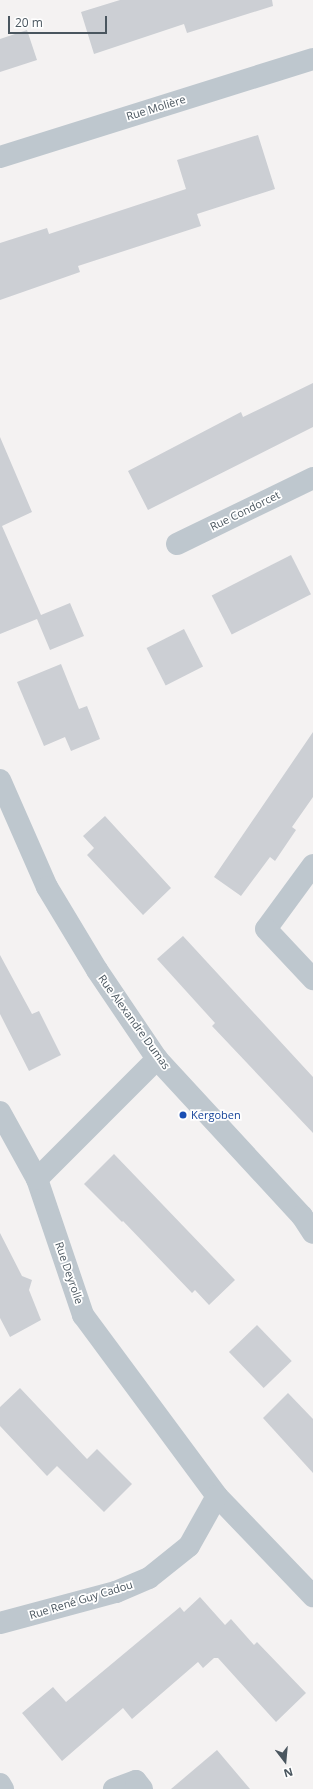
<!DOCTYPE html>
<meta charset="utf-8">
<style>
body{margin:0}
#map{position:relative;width:313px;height:1789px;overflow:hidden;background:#f4f2f2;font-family:"Open Sans",sans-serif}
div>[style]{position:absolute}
.building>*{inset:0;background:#cccfd4;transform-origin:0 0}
.street>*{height:22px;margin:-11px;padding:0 11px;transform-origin:11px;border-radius:11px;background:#bec7ce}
.dots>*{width:11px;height:11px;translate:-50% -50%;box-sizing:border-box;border:2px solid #fff;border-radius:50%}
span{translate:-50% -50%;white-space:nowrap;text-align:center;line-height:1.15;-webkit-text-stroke:3.5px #fff;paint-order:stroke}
.street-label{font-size:11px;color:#4a565f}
.transit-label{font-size:11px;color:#164399}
.left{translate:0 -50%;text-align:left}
.north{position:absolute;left:265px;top:1741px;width:40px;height:40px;-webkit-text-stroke:3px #fff;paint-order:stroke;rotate:164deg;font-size:11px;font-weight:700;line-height:16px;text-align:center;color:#4a565f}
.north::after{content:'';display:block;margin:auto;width:14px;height:18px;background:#4a565f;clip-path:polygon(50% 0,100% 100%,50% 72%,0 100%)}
.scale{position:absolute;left:8px;top:16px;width:99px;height:18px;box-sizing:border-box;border:2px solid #4a565f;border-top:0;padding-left:5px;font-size:12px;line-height:14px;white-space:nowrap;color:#4a565f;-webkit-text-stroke:3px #fff;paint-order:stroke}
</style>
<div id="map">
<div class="building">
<div style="clip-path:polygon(120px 0,272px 0,273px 6px,187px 33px,184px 24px,94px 54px,81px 12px)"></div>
<div style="clip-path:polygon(27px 30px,37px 60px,0 72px,0 39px)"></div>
<div style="clip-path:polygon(258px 135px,275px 189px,197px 214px,201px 226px,78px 266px,80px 272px,0 300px,0 243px,47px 228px,49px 234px,186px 189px,177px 160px)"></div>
<div style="clip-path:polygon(313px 383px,313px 427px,148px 510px,128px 471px,241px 412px,243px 417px)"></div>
<div style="clip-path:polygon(0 437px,32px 512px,2px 526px,41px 615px,70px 603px,84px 636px,50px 650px,37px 619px,0 634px)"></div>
<div style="left:291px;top:555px;width:44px;height:89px;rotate:63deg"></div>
<div style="left:184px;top:629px;width:42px;height:42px;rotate:63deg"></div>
<div style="clip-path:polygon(61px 664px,79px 709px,87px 706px,100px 739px,71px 751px,65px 737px,44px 746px,17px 682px)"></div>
<div style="clip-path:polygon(313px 732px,313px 797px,292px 827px,296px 830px,275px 861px,270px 857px,241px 896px,214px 877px)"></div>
<div style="clip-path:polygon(105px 816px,171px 888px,143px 915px,87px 855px,94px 848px,83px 836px)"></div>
<div style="clip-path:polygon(183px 936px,313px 1077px,313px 1133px,212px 1026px,215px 1023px,157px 959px)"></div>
<div style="clip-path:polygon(0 955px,32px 1014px,39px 1011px,61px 1055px,29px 1071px,0 1014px)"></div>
<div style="clip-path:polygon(114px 1154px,235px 1280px,209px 1305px,195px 1290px,192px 1293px,123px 1221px,122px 1222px,84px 1184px)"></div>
<div style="clip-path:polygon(0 1233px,22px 1276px,32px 1280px,29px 1290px,41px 1320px,10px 1337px,0 1318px)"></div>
<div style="left:257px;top:1325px;width:50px;height:39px;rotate:46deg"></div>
<div style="clip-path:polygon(20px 1388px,87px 1459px,97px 1449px,132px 1484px,104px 1512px,57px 1466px,47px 1476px,0 1426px,0 1407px)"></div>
<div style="clip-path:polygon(288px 1393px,313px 1419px,313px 1473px,263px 1418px)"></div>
<div style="clip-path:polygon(200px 1597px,225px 1625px,231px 1619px,254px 1645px,257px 1642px,306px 1693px,276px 1722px,218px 1658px,214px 1658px,203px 1668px,198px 1662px,132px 1719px,123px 1708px,62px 1761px,22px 1713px,53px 1687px,66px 1702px,180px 1607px,184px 1612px)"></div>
<div style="clip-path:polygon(217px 1750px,250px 1789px,171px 1789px)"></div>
</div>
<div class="street">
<div style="left:0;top:157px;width:328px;rotate:-17.4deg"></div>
<div style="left:177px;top:544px;width:151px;rotate:-25.9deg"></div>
<div style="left:0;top:780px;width:117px;rotate:66.3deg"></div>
<div style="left:47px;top:887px;width:97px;rotate:58.9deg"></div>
<div style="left:97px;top:970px;width:107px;rotate:56deg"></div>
<div style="left:157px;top:1059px;width:214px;rotate:47.3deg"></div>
<div style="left:302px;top:1216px;width:20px;rotate:57deg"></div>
<div style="left:313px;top:865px;width:79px;rotate:126.3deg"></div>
<div style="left:266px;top:929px;width:69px;rotate:46.8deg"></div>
<div style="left:0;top:1112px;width:77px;rotate:61.1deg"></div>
<div style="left:37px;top:1179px;width:144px;rotate:71.3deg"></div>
<div style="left:83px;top:1315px;width:225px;rotate:53.5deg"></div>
<div style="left:217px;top:1496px;width:139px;rotate:46.2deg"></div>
<div style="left:37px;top:1179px;width:170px;rotate:-45deg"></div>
<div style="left:0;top:1623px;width:120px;rotate:-15deg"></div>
<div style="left:116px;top:1592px;width:36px;rotate:-23deg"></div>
<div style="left:149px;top:1578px;width:51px;rotate:-38.7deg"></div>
<div style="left:189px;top:1546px;width:57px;rotate:-60.8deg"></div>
<div style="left:0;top:1784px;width:6px;rotate:59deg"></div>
<div style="left:114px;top:1789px;width:23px;rotate:-20deg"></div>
<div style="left:136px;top:1781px;width:10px;rotate:53deg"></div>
</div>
<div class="dots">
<div style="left:183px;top:1115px;background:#1a4fb4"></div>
</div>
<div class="street-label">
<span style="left:156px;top:108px;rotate:-17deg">Rue Molière</span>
<span style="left:245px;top:511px;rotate:-26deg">Rue Condorcet</span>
<span style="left:134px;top:1022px;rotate:54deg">Rue Alexandre Dumas</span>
<span style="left:69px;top:1273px;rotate:71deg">Rue Deyrolle</span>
<span style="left:81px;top:1600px;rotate:-17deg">Rue René Guy Cadou</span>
</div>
<div class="transit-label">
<span class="left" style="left:191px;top:1115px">Kergoben</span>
</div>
<div class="north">N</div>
<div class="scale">20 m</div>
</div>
